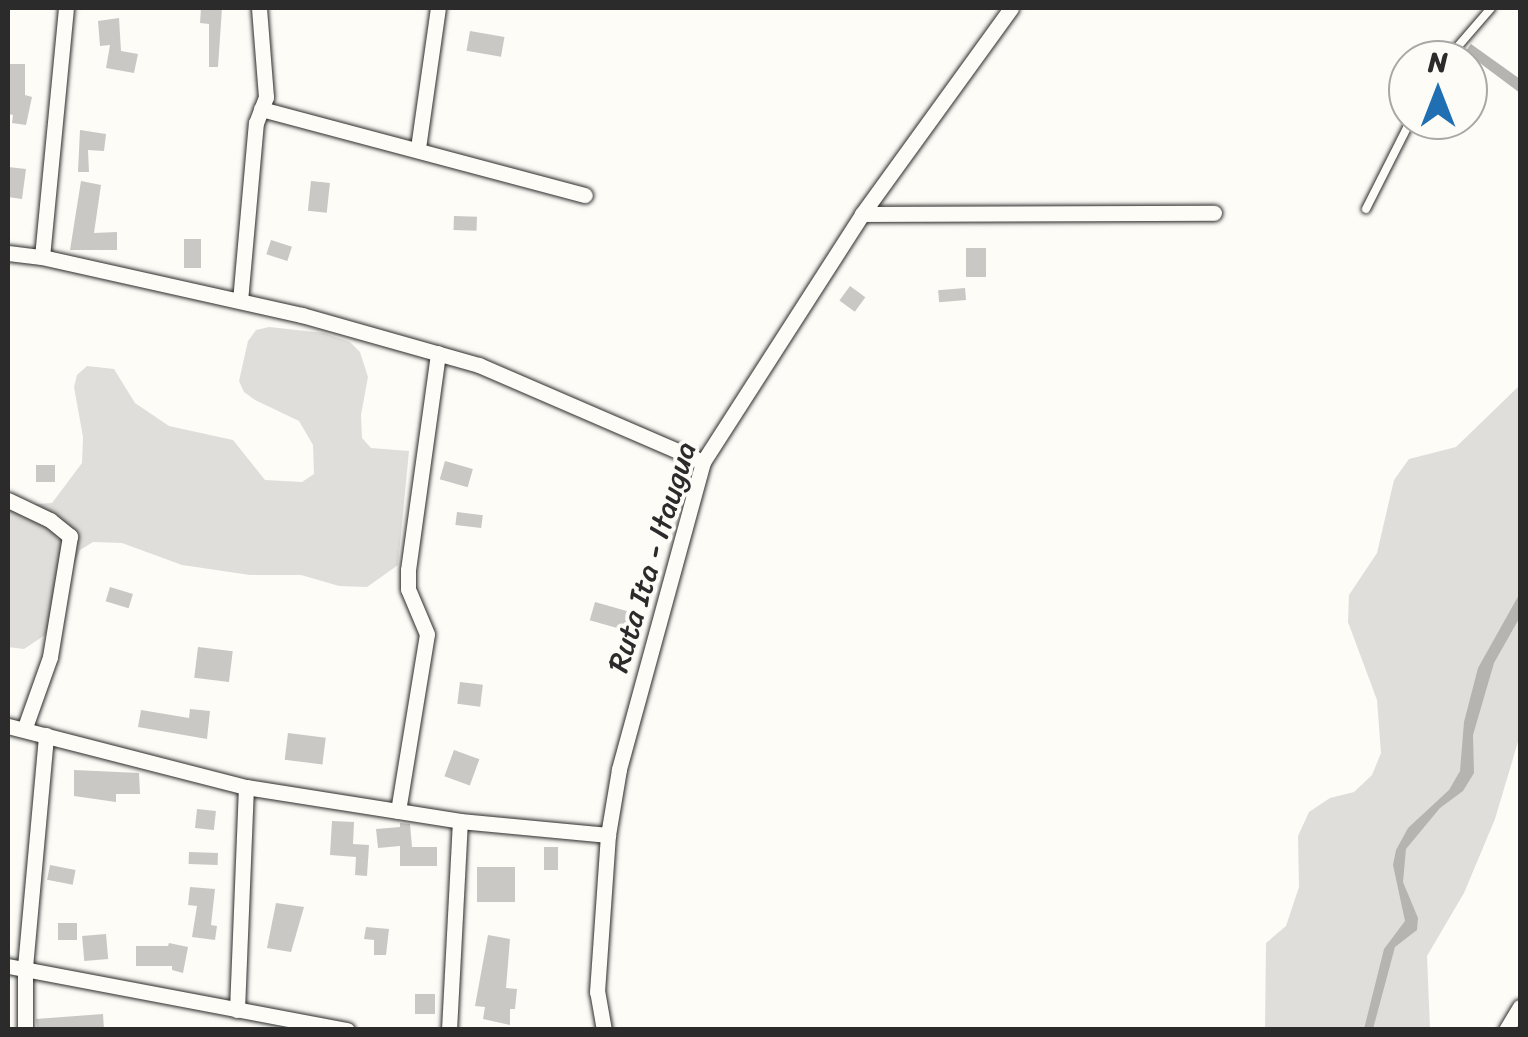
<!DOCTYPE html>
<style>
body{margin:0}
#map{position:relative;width:1528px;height:1037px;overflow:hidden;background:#fdfcf7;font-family:Sriracha,sans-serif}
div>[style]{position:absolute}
.green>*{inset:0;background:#dfdeda}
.water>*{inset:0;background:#b5b4b1}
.building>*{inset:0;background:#c9c8c4;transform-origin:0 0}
.roads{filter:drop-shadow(0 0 2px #2b2b2b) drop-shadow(0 0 2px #2b2b2b)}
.service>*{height:8px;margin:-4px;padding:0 4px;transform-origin:4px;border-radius:4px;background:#fdfcf7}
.minor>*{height:15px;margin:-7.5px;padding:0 7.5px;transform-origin:7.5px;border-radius:7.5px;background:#fdfcf7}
span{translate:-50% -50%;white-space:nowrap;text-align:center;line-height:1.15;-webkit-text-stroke:8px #fdfcf7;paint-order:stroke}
.street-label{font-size:30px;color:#2b2b2b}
.frame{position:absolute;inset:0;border:10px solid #2b2b2b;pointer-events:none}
.north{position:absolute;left:1388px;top:40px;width:100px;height:100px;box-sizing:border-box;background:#fdfcf7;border:2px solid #a9a8a5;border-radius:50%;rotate:0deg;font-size:28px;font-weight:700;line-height:40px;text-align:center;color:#2b2b2b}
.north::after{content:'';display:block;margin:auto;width:35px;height:45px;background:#1f6fb2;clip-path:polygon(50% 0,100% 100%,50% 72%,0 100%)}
</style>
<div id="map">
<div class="green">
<div style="clip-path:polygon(269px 327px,324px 333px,350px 342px,360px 352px,368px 377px,361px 415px,362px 438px,371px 448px,409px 451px,398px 565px,367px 587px,339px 586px,301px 575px,250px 575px,182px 565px,122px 543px,93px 542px,80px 550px,45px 635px,24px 649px,8px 647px,8px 506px,52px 503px,82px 463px,83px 437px,74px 387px,77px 375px,87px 366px,114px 369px,135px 403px,169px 426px,233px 440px,265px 480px,302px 482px,314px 474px,313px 445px,299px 421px,255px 400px,244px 392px,239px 381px,248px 341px,256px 330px)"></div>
<div style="clip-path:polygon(1520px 385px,1520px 735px,1495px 819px,1464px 893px,1427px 956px,1430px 1029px,1265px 1030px,1266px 943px,1286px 926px,1299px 887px,1298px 836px,1309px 812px,1330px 798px,1354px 792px,1372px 775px,1381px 753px,1377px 700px,1348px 622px,1349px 595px,1377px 553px,1394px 480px,1409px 459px,1456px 447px)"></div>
</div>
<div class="water">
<div style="clip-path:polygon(1471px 44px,1520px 79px,1520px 93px,1465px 52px)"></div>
<div style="clip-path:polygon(1520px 593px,1520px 617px,1494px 663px,1473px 735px,1474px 773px,1463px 791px,1440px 808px,1406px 849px,1403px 882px,1418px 918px,1417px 930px,1395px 947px,1373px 1029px,1364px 1029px,1384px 949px,1405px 921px,1393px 865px,1396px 850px,1408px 828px,1449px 790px,1460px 771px,1464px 722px,1478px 668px)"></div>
</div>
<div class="building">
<div style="clip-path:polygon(201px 8px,222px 8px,218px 67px,209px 67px,209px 24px,200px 23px)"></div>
<div style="clip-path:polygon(119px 18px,121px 51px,138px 54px,134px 73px,106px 68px,110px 45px,100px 46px,98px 21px)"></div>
<div style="left:470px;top:31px;width:35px;height:20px;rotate:10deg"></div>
<div style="clip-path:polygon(8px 64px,25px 64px,25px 95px,32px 97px,26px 125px,12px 123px,13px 115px,8px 114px)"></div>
<div style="clip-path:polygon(80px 130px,106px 134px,104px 151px,88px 150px,89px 172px,78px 172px)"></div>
<div style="clip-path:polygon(8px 167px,26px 169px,22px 199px,8px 197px)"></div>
<div style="clip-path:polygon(81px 181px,101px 185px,94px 233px,117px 232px,117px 250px,70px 250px)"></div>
<div style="left:311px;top:181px;width:19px;height:30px;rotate:6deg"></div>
<div style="left:454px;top:216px;width:23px;height:14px;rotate:2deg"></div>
<div style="left:184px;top:239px;width:17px;height:29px"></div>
<div style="left:271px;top:240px;width:22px;height:15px;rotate:18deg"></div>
<div style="left:966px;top:248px;width:20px;height:29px"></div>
<div style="left:850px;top:286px;width:19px;height:18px;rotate:36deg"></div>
<div style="left:965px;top:288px;width:12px;height:27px;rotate:85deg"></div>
<div style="left:445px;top:461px;width:29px;height:19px;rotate:16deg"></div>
<div style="left:36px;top:465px;width:19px;height:17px"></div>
<div style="left:457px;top:512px;width:26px;height:13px;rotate:7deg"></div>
<div style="left:110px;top:587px;width:24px;height:15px;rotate:17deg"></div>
<div style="left:595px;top:602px;width:53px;height:19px;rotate:16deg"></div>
<div style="left:198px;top:647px;width:35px;height:31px;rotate:7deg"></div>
<div style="left:460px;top:682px;width:23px;height:22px;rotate:7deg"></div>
<div style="clip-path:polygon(190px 709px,210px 711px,207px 739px,138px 727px,141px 710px,189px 718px)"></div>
<div style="left:288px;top:733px;width:38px;height:27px;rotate:7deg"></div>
<div style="left:454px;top:750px;width:27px;height:28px;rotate:20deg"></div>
<div style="clip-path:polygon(74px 770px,139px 773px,140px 794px,116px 794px,116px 802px,74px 796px)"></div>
<div style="left:197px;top:809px;width:19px;height:19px;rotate:6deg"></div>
<div style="clip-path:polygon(332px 821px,354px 822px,353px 844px,369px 845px,367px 876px,355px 875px,356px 857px,330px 855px)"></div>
<div style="clip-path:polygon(400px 823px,410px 824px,412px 847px,437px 847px,437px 866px,400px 866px,400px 846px,378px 848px,376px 829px,400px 827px)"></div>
<div style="left:544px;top:847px;width:14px;height:23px"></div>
<div style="left:189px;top:852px;width:29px;height:12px;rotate:2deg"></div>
<div style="left:50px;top:865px;width:26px;height:15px;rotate:11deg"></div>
<div style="left:477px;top:867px;width:38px;height:35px"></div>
<div style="clip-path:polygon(190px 887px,215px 889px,211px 925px,217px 926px,215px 940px,192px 937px,197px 906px,188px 905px)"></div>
<div style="clip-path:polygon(276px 903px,304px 907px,291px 952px,267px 948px)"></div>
<div style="left:58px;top:923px;width:19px;height:17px"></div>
<div style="clip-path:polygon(366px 927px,389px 929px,386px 955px,374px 955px,374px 940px,364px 939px)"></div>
<div style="left:106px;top:934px;width:25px;height:24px;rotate:85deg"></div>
<div style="clip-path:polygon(488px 935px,510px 939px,506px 988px,517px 989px,515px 1009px,510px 1009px,510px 1025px,483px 1019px,485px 1007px,475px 1006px)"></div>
<div style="clip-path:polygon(169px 943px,188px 947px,183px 973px,172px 970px,172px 966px,136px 966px,136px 946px,168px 946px)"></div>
<div style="left:435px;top:994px;width:20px;height:20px;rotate:90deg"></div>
<div style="clip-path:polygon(103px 1014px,104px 1030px,37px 1030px,36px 1019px)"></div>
</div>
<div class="roads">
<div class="service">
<div style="left:1446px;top:60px;width:69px;rotate:-49.1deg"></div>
<div style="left:1366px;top:209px;width:100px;rotate:-63.2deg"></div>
</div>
<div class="minor">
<div style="left:261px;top:109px;width:335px;rotate:14.9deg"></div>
<div style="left:418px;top:148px;width:141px;rotate:-81.9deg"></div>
<div style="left:862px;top:214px;width:352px;rotate:-0.2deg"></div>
<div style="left:8px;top:253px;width:34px;rotate:7deg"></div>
<div style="left:42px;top:257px;width:250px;rotate:-84.5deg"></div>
<div style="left:42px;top:257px;width:266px;rotate:12.6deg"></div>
<div style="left:302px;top:315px;width:184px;rotate:15.8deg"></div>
<div style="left:479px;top:365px;width:244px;rotate:23.4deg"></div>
<div style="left:240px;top:301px;width:179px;rotate:-84.9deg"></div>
<div style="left:256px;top:123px;width:28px;rotate:-69deg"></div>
<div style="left:266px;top:97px;width:89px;rotate:-94.5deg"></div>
<div style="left:8px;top:500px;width:47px;rotate:25.5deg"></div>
<div style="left:50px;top:520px;width:26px;rotate:39deg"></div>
<div style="left:70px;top:536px;width:123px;rotate:99.4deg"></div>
<div style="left:50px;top:657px;width:77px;rotate:109.6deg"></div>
<div style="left:8px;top:726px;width:246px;rotate:14.4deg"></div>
<div style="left:246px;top:787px;width:217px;rotate:9deg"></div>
<div style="left:460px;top:821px;width:149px;rotate:5.4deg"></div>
<div style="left:398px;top:811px;width:179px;rotate:-80.7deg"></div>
<div style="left:427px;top:634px;width:49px;rotate:-112.9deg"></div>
<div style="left:408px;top:589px;width:19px;rotate:-90deg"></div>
<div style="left:408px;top:570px;width:219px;rotate:-82.1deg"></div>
<div style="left:8px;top:966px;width:345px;rotate:10.7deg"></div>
<div style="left:237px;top:1010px;width:223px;rotate:-87.7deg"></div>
<div style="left:25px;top:1030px;width:63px;rotate:-90deg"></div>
<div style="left:25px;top:967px;width:233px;rotate:-84.8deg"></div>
<div style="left:449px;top:1030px;width:209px;rotate:-87deg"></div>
<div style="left:604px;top:1030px;width:39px;rotate:-100deg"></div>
<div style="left:597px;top:992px;width:157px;rotate:-86deg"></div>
<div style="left:608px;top:835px;width:67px;rotate:-80.5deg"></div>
<div style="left:619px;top:769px;width:318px;rotate:-74.7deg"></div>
<div style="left:703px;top:462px;width:295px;rotate:-57.3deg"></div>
<div style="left:862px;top:214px;width:254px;rotate:-54.1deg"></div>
<div style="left:1506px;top:1030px;width:27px;rotate:-59deg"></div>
</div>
</div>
<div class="street-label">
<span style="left:652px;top:557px;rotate:-73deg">Ruta Ita - Itaugua</span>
</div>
<div class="frame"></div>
<div class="north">N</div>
</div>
